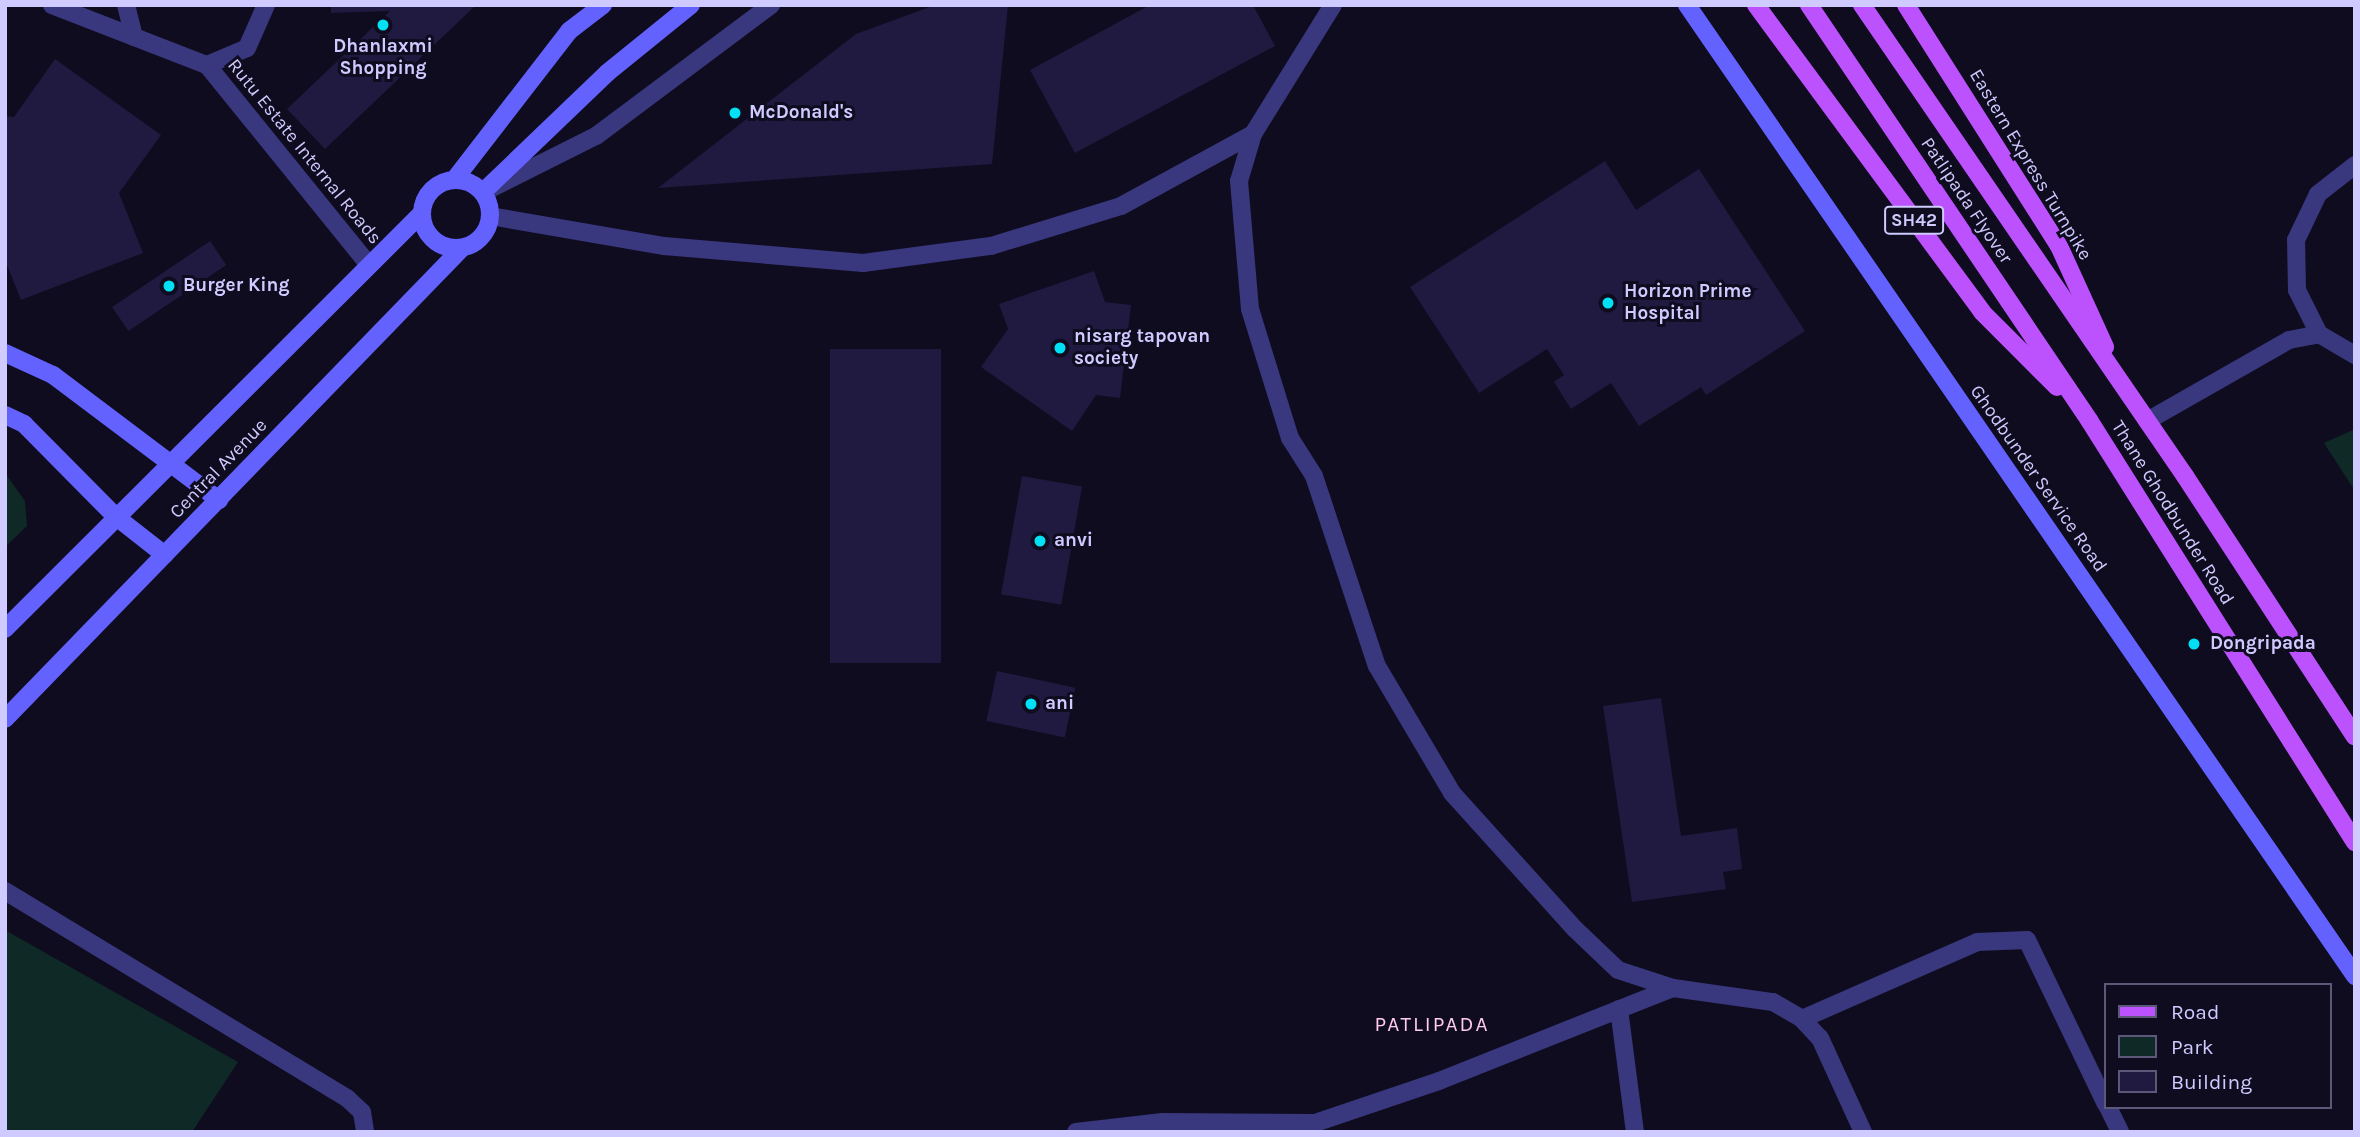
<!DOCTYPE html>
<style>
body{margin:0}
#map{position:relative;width:2360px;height:1137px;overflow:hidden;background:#0f0c1f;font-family:Karla,sans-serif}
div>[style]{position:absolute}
.green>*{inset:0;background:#0f2927}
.building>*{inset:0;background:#201940;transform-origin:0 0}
.lane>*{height:18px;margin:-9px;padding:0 9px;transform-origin:9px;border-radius:9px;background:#39377e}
.street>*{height:18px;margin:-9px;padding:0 9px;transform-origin:9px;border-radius:9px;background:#39377e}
.secondary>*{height:18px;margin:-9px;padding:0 9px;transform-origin:9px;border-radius:9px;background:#6362fe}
.secondary>.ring{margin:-9px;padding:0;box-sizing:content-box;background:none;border:18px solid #6362fe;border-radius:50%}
.primary>*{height:18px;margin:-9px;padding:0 9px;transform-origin:9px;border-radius:9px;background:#bb52fe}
.dots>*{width:19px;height:19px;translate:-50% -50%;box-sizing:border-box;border:4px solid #0f0c1f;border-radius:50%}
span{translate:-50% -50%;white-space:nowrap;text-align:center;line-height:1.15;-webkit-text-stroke:6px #0f0c1f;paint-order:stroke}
.shield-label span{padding:2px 5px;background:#0f0c1f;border:2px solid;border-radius:5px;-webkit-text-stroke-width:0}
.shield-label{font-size:18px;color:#cfcaff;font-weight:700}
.poi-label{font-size:19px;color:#cfcaff;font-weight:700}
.left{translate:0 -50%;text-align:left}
.street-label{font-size:19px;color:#cfcaff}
.neighbourhood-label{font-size:21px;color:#ffcced;letter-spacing:2px}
.frame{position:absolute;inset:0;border:7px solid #cfcaff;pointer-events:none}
.legend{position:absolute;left:2104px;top:983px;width:228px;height:126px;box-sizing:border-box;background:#0f0c1f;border:2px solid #5c5879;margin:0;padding:9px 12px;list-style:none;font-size:21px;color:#cfcaff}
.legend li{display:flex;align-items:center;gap:14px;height:35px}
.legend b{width:35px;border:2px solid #5c5879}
</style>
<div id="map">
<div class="green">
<div style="clip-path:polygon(2355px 429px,2355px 491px,2324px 443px)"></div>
<div style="clip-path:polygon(5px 473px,25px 501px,27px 526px,5px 547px)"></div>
<div style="clip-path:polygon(5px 930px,238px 1062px,192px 1132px,5px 1132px)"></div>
</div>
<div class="building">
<div style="clip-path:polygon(331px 5px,476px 5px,325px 149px,287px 109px,390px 11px,331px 13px)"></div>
<div style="clip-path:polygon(935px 5px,1008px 5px,992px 164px,658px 188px,856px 34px)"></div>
<div style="clip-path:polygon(1150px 5px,1253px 5px,1275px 46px,1075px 153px,1030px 70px)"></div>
<div style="clip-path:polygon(55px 59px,161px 135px,119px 193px,143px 253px,21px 300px,5px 260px,5px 116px,14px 117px)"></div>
<div style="clip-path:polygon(1605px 161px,1636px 210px,1699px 169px,1805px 331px,1706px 395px,1701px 387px,1639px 426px,1611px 383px,1571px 409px,1554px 382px,1564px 375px,1547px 349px,1479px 393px,1410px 287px)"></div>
<div style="left:210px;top:241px;width:29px;height:118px;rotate:56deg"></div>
<div style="clip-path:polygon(1094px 271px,1105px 302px,1131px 305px,1120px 398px,1096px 395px,1072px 431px,981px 367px,1008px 329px,999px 304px)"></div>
<div style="left:830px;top:349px;width:111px;height:314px"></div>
<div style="left:1022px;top:476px;width:61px;height:120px;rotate:10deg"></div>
<div style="left:997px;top:671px;width:80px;height:51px;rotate:12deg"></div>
<div style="clip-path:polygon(1661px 698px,1681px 836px,1737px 828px,1742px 869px,1723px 872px,1726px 889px,1632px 902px,1603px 706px)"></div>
</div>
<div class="lane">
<div style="left:488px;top:190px;width:121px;rotate:-26.6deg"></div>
<div style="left:596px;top:136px;width:219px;rotate:-36.8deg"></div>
<div style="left:2319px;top:334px;width:49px;rotate:-116.6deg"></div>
<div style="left:2297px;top:290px;width:50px;rotate:-91.1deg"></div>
<div style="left:2296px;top:240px;width:51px;rotate:-64.4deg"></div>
<div style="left:2318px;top:194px;width:47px;rotate:-38.1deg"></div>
<div style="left:2147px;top:421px;width:163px;rotate:-29.7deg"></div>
<div style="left:2289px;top:340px;width:31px;rotate:-11deg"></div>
<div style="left:2319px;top:334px;width:42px;rotate:30.3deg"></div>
</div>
<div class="street">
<div style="left:52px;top:5px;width:166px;rotate:21.2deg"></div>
<div style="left:207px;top:65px;width:257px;rotate:51deg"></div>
<div style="left:126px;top:5px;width:33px;rotate:76deg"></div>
<div style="left:1333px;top:5px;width:152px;rotate:121.8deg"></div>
<div style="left:1253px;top:134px;width:49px;rotate:106.6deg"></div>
<div style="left:1239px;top:181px;width:128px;rotate:85.1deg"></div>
<div style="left:1250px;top:309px;width:135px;rotate:72.8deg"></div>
<div style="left:1290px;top:438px;width:45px;rotate:57.7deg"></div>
<div style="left:1314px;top:476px;width:200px;rotate:71.7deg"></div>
<div style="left:1377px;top:666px;width:147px;rotate:59.4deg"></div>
<div style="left:1452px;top:793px;width:183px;rotate:47.9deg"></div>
<div style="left:1575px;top:929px;width:59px;rotate:43.6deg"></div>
<div style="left:1618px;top:970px;width:58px;rotate:18.1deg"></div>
<div style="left:1673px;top:988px;width:101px;rotate:8deg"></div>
<div style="left:1773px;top:1002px;width:34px;rotate:30deg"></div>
<div style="left:1802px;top:1019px;width:26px;rotate:47deg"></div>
<div style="left:1820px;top:1038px;width:103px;rotate:65.4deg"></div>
<div style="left:207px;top:65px;width:43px;rotate:-23deg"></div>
<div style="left:247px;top:48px;width:47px;rotate:-66.2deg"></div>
<div style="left:490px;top:216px;width:177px;rotate:9.8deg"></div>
<div style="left:664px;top:246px;width:200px;rotate:4.9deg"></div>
<div style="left:863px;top:263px;width:129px;rotate:-7.6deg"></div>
<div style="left:991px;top:246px;width:136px;rotate:-17.1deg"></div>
<div style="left:1121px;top:206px;width:150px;rotate:-28.6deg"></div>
<div style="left:5px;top:891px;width:401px;rotate:31.2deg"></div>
<div style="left:348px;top:1099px;width:19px;rotate:43deg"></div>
<div style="left:362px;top:1112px;width:20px;rotate:81deg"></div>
<div style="left:1619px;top:1009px;width:124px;rotate:82.6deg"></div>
<div style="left:1802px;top:1019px;width:191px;rotate:-23.7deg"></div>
<div style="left:1977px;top:942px;width:50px;rotate:-2.3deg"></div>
<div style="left:2027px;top:940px;width:182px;rotate:64.3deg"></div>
<div style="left:2108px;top:1107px;width:28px;rotate:64deg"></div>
<div style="left:1076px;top:1132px;width:87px;rotate:-6.6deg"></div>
<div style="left:1162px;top:1122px;width:153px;rotate:0.4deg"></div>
<div style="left:1315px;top:1123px;width:131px;rotate:-18.7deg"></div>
<div style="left:1439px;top:1081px;width:252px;rotate:-21.7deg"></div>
</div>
<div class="secondary">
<div style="left:1687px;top:5px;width:1179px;rotate:55.47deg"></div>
<div class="ring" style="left:422px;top:180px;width:50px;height:50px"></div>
<div style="left:454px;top:180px;width:188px;rotate:-52.3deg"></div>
<div style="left:569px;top:31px;width:43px;rotate:-37.4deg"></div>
<div style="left:483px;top:192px;width:172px;rotate:-43.8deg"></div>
<div style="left:607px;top:73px;width:108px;rotate:-39deg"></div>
<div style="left:5px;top:353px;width:53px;rotate:24.6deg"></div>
<div style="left:53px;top:375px;width:208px;rotate:37deg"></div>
<div style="left:5px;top:415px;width:21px;rotate:25deg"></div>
<div style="left:24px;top:424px;width:129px;rotate:45.3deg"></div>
<div style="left:115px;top:516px;width:63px;rotate:38deg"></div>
<div style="left:5px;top:629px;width:588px;rotate:-44.93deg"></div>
<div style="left:5px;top:719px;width:656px;rotate:-45.86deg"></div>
</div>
<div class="primary">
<div style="left:1756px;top:5px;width:381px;rotate:53.6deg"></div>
<div style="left:1982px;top:312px;width:106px;rotate:45deg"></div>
<div style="left:1809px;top:5px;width:501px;rotate:55.99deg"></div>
<div style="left:2089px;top:420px;width:499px;rotate:57.8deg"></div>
<div style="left:1862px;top:5px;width:571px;rotate:55.56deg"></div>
<div style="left:2185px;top:476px;width:311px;rotate:56.9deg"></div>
<div style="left:1906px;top:5px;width:285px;rotate:57.6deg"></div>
<div style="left:2059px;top:246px;width:111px;rotate:65.5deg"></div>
</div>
<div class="dots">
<div style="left:383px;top:25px;background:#01e0f4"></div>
<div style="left:735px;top:113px;background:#01e0f4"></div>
<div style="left:169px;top:286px;background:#01e0f4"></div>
<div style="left:1608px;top:303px;background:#01e0f4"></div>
<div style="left:1060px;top:348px;background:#01e0f4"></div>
<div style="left:1040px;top:541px;background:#01e0f4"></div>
<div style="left:2194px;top:644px;background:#01e0f4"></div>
<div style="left:1031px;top:704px;background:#01e0f4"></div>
</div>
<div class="shield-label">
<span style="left:1914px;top:220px">SH42</span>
</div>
<div class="poi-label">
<span style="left:383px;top:58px">Dhanlaxmi<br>Shopping</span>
<span class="left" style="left:749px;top:113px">McDonald's</span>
<span class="left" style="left:183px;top:286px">Burger King</span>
<span class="left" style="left:1624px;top:303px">Horizon Prime<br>Hospital</span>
<span class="left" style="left:1074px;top:348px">nisarg tapovan<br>society</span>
<span class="left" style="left:1054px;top:541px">anvi</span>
<span class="left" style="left:2210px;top:644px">Dongripada</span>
<span class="left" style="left:1045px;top:704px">ani</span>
</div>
<div class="street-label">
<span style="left:304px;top:152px;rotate:51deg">Rutu Estate Internal Roads</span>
<span style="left:2030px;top:165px;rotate:59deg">Eastern Express Turnpike</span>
<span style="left:1966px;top:201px;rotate:56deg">Patlipada Flyover</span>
<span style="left:219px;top:469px;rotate:-46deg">Central Avenue</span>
<span style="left:2038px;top:479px;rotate:55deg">Ghodbunder Service Road</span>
<span style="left:2172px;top:513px;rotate:58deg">Thane Ghodbunder Road</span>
</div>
<div class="neighbourhood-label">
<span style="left:1432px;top:1024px">PATLIPADA</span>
</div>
<div class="frame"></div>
<ul class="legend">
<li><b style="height:9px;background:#bb52fe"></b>Road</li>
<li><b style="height:19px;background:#0f2927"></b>Park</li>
<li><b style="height:19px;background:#201940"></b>Building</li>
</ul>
</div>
